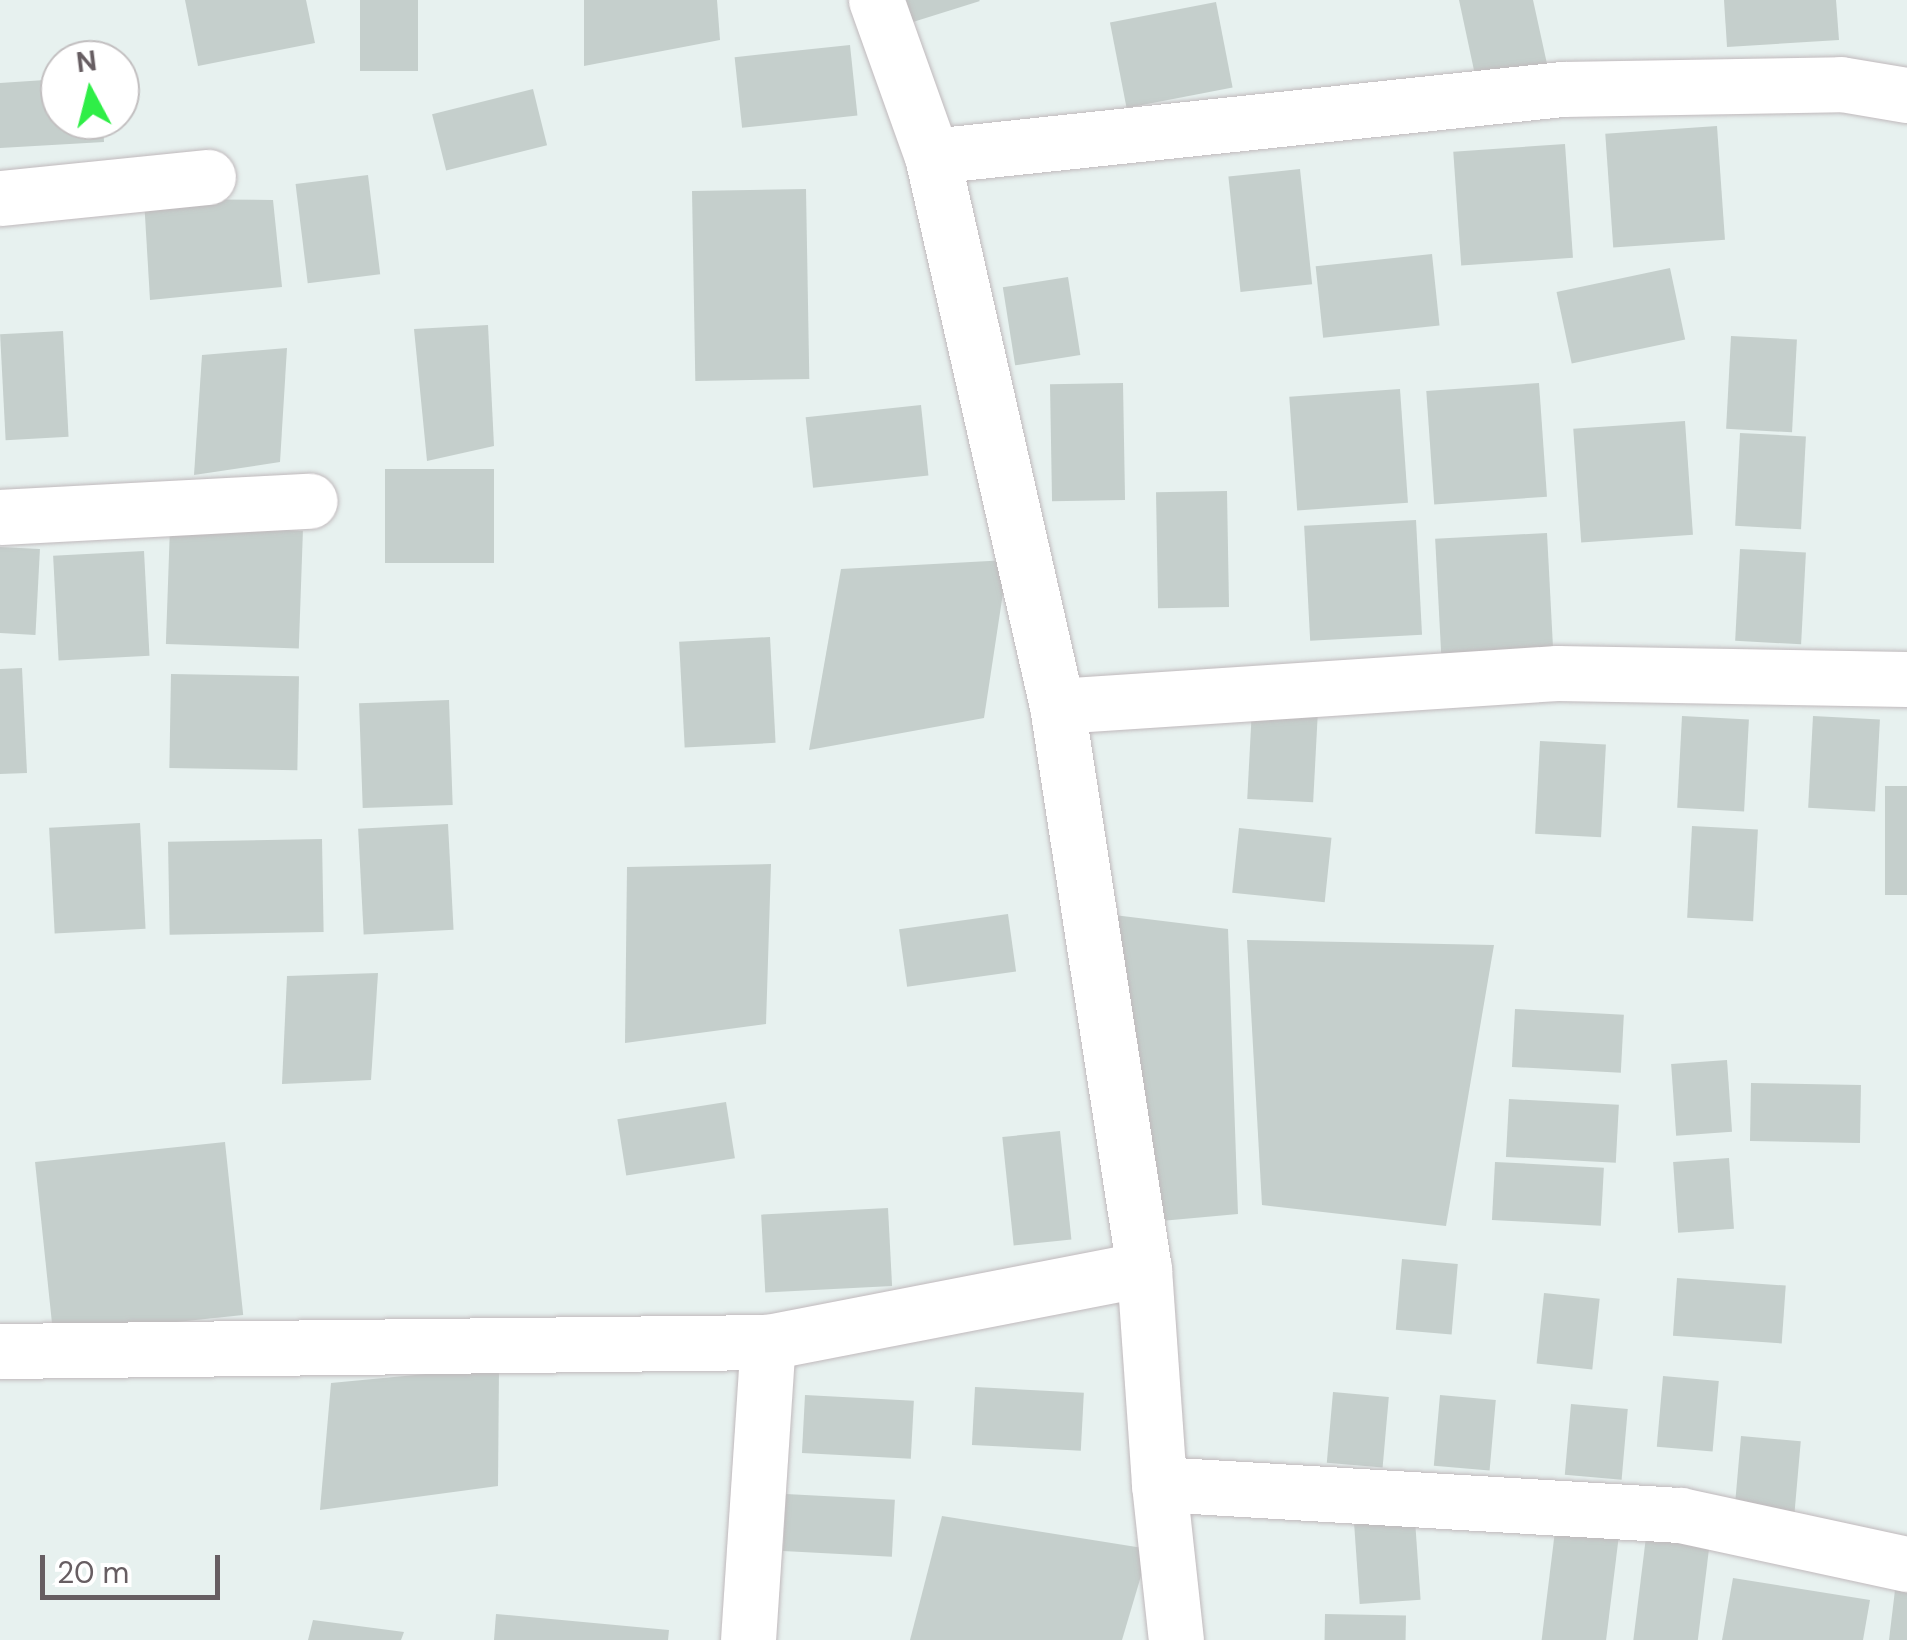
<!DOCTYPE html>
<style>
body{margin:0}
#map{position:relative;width:1907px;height:1640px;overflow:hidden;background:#e7f1ef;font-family:"DM Sans",sans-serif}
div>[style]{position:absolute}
.building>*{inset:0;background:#c5cfcc;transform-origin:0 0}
.roads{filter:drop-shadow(0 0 2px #c0b9bc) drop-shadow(0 0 2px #c0b9bc)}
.street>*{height:55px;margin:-27.5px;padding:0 27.5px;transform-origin:27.5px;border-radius:27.5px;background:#fff}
span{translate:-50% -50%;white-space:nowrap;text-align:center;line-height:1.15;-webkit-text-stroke:10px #fff;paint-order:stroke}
.north{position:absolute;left:40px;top:40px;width:100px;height:100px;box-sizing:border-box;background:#fff;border:2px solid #c2bfc0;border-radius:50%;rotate:353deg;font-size:28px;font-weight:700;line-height:40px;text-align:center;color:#675e62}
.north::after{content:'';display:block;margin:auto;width:35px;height:45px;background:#2fee47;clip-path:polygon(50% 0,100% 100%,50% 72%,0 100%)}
.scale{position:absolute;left:40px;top:1555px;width:180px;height:45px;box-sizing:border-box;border:5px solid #675e62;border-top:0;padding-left:12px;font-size:30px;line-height:35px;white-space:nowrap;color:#675e62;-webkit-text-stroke:8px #fff;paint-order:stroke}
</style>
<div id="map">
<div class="building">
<div style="clip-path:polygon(185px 0,306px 0,315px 43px,198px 66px)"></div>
<div style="left:360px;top:0;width:58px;height:71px"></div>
<div style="clip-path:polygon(584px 0,717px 0,720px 40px,584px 66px)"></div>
<div style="clip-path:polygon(906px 0,979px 0,980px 1px,913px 22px)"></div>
<div style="clip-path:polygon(1459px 0,1533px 0,1549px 73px,1478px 89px)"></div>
<div style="clip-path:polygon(1724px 0,1836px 0,1839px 40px,1727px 47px)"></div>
<div style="left:1216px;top:2px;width:87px;height:108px;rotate:79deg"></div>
<div style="left:850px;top:45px;width:71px;height:116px;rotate:84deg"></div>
<div style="clip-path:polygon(60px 79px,60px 120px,103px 120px,104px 142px,0 148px,0 83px)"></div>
<div style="left:533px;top:89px;width:58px;height:104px;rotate:76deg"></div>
<div style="left:1717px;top:126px;width:114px;height:112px;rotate:86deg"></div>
<div style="left:1565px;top:144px;width:114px;height:112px;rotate:86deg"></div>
<div style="left:1300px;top:169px;width:116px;height:72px;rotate:84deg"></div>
<div style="left:368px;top:175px;width:100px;height:73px;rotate:83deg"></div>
<div style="left:806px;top:189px;width:190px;height:114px;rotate:89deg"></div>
<div style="clip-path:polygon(144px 199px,273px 200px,282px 287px,150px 300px)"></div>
<div style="left:1432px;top:254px;width:72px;height:117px;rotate:84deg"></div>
<div style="left:1670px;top:268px;width:73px;height:116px;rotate:78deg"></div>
<div style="left:1068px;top:277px;width:79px;height:66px;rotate:81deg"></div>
<div style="clip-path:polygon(488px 325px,494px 446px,427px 461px,414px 329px)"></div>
<div style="left:63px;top:331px;width:106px;height:63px;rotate:87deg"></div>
<div style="left:1731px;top:336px;width:66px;height:93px;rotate:3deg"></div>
<div style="clip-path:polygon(287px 348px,280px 462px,194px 475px,202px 355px)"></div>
<div style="left:1123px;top:383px;width:117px;height:73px;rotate:89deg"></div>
<div style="left:1539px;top:383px;width:114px;height:113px;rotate:86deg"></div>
<div style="left:1400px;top:389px;width:114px;height:111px;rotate:86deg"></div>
<div style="left:921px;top:405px;width:71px;height:116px;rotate:84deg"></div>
<div style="left:1685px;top:421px;width:114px;height:112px;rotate:86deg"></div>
<div style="left:1740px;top:433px;width:66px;height:93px;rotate:3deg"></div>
<div style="left:385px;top:469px;width:109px;height:94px"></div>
<div style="left:1227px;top:491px;width:116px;height:71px;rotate:89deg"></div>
<div style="left:1416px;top:520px;width:115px;height:112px;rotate:87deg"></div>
<div style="left:170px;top:526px;width:133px;height:118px;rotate:2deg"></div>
<div style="left:1547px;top:533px;width:115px;height:112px;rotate:87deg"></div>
<div style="left:0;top:547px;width:40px;height:86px;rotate:3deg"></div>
<div style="left:1740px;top:549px;width:66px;height:92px;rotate:3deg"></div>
<div style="left:144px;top:551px;width:105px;height:91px;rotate:87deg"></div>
<div style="clip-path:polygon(1008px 560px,984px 718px,809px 750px,841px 569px)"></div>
<div style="left:770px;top:637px;width:106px;height:91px;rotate:87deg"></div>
<div style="clip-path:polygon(22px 668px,27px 773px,0 774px,0 669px)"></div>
<div style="left:171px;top:674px;width:128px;height:94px;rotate:1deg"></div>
<div style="left:449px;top:700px;width:105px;height:90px;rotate:88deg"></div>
<div style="left:1252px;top:708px;width:66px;height:91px;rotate:3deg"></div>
<div style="left:1682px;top:716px;width:67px;height:92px;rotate:3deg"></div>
<div style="left:1813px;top:716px;width:67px;height:92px;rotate:3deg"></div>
<div style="left:1540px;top:741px;width:66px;height:93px;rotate:3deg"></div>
<div style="left:1885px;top:786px;width:22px;height:109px"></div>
<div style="left:140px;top:823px;width:106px;height:91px;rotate:87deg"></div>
<div style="left:448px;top:824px;width:106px;height:90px;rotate:87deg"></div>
<div style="left:1692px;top:826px;width:66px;height:92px;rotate:3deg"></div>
<div style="left:1239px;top:828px;width:93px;height:65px;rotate:6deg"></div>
<div style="left:322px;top:839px;width:93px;height:154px;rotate:89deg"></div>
<div style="clip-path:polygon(771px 864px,766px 1024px,625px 1043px,627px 867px)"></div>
<div style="left:1008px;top:914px;width:58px;height:110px;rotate:82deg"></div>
<div style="clip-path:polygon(1106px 914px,1228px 929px,1238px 1214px,1150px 1222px)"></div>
<div style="clip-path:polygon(1247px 940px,1494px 945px,1446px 1226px,1262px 1205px)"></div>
<div style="clip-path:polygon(378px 973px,371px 1080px,282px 1084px,287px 976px)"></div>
<div style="left:1515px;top:1009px;width:109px;height:58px;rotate:3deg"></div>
<div style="left:1727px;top:1060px;width:72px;height:56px;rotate:86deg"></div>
<div style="left:1751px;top:1083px;width:110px;height:58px;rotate:1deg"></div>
<div style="left:1509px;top:1099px;width:110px;height:58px;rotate:3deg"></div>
<div style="left:726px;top:1102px;width:57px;height:110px;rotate:81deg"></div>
<div style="left:1060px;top:1131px;width:109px;height:58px;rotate:84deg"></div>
<div style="left:225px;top:1142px;width:174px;height:191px;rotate:84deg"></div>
<div style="left:1729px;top:1158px;width:71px;height:56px;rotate:86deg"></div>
<div style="left:1495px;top:1162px;width:109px;height:58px;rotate:3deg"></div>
<div style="left:888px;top:1208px;width:78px;height:127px;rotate:87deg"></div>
<div style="left:1402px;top:1259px;width:56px;height:71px;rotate:5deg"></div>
<div style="left:1677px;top:1278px;width:109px;height:58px;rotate:4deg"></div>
<div style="left:1544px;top:1293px;width:56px;height:71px;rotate:6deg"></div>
<div style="clip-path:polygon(499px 1367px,498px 1486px,320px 1510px,331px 1383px)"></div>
<div style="left:1663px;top:1376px;width:56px;height:71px;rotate:5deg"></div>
<div style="left:975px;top:1387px;width:109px;height:58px;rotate:3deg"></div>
<div style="left:1333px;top:1392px;width:56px;height:71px;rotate:5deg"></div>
<div style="left:805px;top:1395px;width:109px;height:58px;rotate:3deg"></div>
<div style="left:1440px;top:1395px;width:56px;height:71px;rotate:5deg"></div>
<div style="left:1571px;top:1404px;width:57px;height:71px;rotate:5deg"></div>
<div style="left:1741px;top:1436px;width:60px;height:80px;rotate:5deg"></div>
<div style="left:786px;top:1494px;width:109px;height:57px;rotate:3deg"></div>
<div style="clip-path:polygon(942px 1516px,1149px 1549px,1122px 1640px,910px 1640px)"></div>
<div style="left:1415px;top:1520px;width:80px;height:61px;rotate:86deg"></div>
<div style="left:1555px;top:1531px;width:64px;height:110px;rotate:7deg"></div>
<div style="left:1646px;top:1537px;width:64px;height:104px;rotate:7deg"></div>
<div style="clip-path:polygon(1733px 1578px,1870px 1600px,1863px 1640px,1722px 1640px)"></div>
<div style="clip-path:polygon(1895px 1590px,1907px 1592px,1907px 1640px,1889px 1640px)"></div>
<div style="clip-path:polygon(496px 1614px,669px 1630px,668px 1640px,494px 1640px)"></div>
<div style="left:1325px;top:1614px;width:81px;height:26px;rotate:1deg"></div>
<div style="clip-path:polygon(313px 1620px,404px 1632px,401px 1640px,308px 1640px)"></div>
</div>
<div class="roads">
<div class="street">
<div style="left:876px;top:0;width:166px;rotate:70.3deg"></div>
<div style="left:932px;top:156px;width:564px;rotate:77.2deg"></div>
<div style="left:1057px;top:706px;width:570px;rotate:81.22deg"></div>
<div style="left:1144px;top:1269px;width:216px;rotate:86deg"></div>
<div style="left:1159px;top:1484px;width:522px;rotate:3.41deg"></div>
<div style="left:1680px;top:1515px;width:232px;rotate:12.2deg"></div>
<div style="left:932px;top:156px;width:634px;rotate:-6.07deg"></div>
<div style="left:1562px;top:89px;width:279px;rotate:-1deg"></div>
<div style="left:1841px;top:84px;width:67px;rotate:9.5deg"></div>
<div style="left:0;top:198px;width:209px;rotate:-5.8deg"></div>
<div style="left:0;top:517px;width:310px;rotate:-3deg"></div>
<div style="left:1057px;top:706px;width:501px;rotate:-3.78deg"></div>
<div style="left:1557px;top:673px;width:350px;rotate:1deg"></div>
<div style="left:0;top:1351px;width:768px;rotate:-0.67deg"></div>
<div style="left:768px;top:1342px;width:383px;rotate:-11deg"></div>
<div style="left:1159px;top:1484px;width:157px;rotate:83.8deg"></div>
<div style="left:748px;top:1640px;width:299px;rotate:-86.2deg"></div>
</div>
</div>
<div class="north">N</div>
<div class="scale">20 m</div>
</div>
